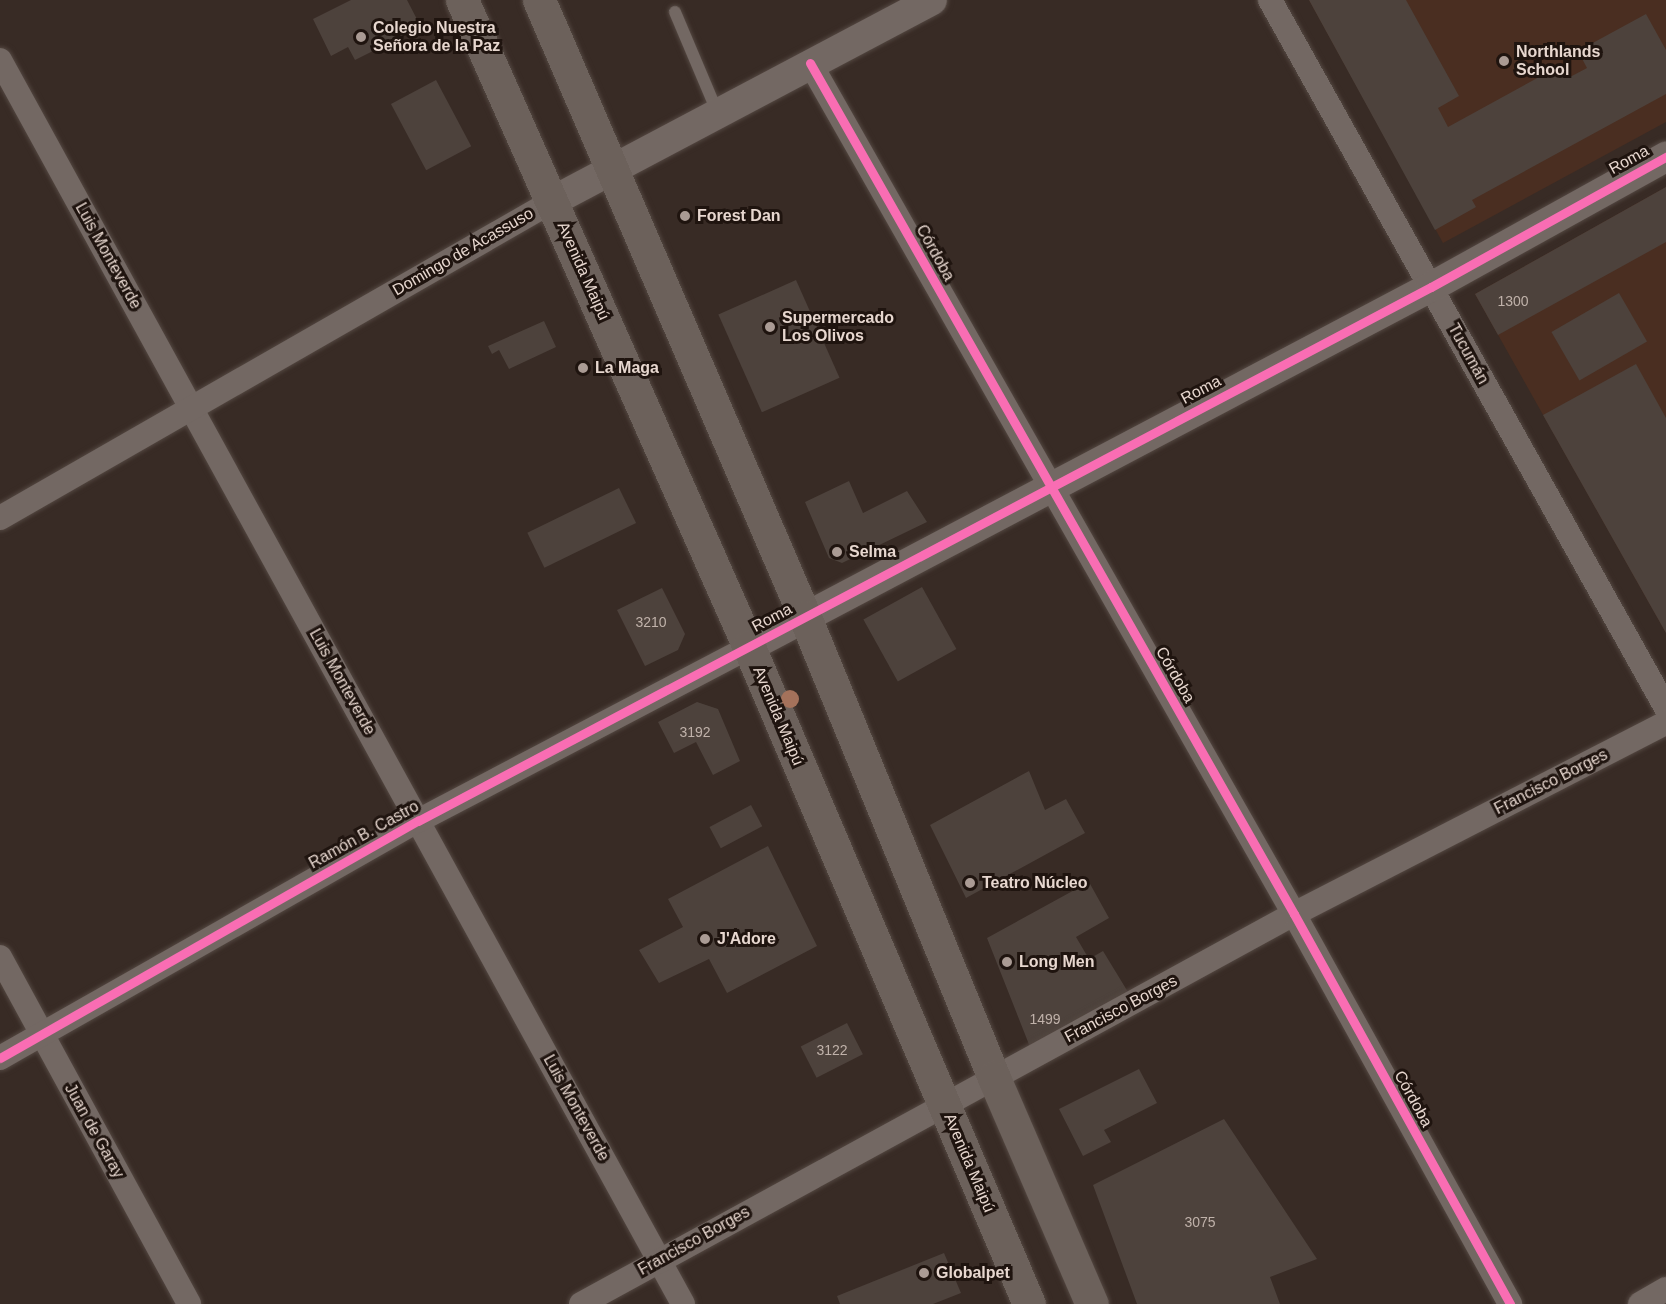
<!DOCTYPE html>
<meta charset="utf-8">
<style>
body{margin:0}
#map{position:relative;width:1666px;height:1304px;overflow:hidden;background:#382b25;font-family:Helvetica,sans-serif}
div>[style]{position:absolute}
.built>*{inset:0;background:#4a2e21}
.building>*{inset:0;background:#4d423c;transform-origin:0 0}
.roads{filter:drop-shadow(0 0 2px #534741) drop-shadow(0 0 2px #534741)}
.service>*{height:12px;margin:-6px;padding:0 6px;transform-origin:6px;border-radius:6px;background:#736863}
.minor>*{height:24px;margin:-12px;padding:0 12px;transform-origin:12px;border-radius:12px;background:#736863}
.tertiary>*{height:30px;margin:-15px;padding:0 15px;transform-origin:15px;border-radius:15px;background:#736863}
.secondary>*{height:33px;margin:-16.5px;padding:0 16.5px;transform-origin:16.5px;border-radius:16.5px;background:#6c615b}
.cycleway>*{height:9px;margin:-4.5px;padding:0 4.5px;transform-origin:4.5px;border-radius:4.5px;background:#f96db3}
.trees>*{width:18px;height:18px;margin:-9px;border-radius:50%;background:#a5725b}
.dots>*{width:16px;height:16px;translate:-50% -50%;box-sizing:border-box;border:3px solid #1f140f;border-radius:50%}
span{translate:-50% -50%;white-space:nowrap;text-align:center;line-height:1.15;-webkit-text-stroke:6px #1f140f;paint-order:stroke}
.number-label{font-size:14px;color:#c0b2aa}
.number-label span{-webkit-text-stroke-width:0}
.poi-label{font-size:16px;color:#e7d7cf;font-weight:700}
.left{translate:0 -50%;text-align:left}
.street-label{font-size:16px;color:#e7d7cf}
</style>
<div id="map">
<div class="built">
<div style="clip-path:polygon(1309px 0,1666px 0,1666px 122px,1443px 243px)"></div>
<div style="clip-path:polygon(1666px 187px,1666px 633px,1475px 294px)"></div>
</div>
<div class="building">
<div style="clip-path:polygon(351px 0,407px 0,421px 27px,355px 60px,348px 47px,331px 56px,313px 19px)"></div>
<div style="clip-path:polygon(1309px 0,1406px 0,1459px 96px,1438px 108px,1448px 127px,1563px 64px,1570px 77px,1587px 68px,1578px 51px,1646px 14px,1666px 50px,1666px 94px,1472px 200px,1476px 207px,1435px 230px)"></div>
<div style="left:436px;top:80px;width:75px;height:51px;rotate:62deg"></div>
<div style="clip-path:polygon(1666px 187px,1666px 242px,1498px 335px,1475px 294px)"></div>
<div style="left:796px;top:280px;width:107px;height:85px;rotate:66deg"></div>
<div style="left:1619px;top:293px;width:56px;height:78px;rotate:60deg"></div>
<div style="clip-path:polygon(544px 321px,556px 347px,509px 369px,499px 350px,492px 354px,488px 346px)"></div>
<div style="clip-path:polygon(1636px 364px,1666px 418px,1666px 633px,1543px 415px)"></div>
<div style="clip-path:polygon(849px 481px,863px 513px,907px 491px,927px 522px,842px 563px,829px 558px,805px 502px)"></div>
<div style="left:619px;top:488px;width:39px;height:102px;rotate:64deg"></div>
<div style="left:922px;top:587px;width:71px;height:67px;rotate:61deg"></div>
<div style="clip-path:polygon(662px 588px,685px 634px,678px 650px,645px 666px,617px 610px)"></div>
<div style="clip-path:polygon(697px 702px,718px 709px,740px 761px,713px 775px,696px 742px,674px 753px,658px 722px)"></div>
<div style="clip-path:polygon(1029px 771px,1045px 810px,1066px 799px,1085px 833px,966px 898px,930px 825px)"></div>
<div style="left:751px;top:805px;width:24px;height:47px;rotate:62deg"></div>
<div style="clip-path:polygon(768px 846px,817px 946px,727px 993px,709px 959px,659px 983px,639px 950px,683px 927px,668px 899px)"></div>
<div style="clip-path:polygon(1089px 882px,1109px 918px,1076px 937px,1089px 959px,1103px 951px,1128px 992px,1030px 1047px,987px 938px)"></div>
<div style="left:847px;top:1023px;width:35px;height:52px;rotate:63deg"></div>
<div style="clip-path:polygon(1139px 1069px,1157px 1103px,1104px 1130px,1111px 1142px,1083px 1156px,1059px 1109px)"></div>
<div style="clip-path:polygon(1224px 1119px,1317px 1259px,1270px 1277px,1280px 1304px,1137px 1304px,1093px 1185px)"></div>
<div style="clip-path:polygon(944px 1253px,961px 1293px,933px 1304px,840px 1304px,837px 1296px)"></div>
</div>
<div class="roads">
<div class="service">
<div style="left:675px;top:12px;width:111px;rotate:67.1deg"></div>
</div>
<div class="minor">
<div style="left:1270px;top:0;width:811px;rotate:60.78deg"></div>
<div style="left:0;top:60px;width:1419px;rotate:61.23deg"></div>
<div style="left:810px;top:63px;width:979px;rotate:60.37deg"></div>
<div style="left:1294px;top:914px;width:446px;rotate:61deg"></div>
<div style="left:0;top:518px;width:635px;rotate:-29.83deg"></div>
<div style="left:0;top:957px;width:395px;rotate:61.4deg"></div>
<div style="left:0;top:1058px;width:481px;rotate:-29.6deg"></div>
<div style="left:418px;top:821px;width:374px;rotate:-27.7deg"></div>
<div style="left:581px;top:1304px;width:813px;rotate:-28.68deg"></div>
<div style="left:1294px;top:914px;width:418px;rotate:-27.2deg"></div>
<div style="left:1640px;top:1304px;width:30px;rotate:-30deg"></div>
</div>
<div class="tertiary">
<div style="left:551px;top:202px;width:431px;rotate:-27.9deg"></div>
<div style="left:749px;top:647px;width:771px;rotate:-27.83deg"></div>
<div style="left:1431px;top:287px;width:269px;rotate:-29deg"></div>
</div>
<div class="secondary">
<div style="left:462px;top:0;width:708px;rotate:66.08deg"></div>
<div style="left:749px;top:647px;width:714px;rotate:66.92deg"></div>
<div style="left:539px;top:0;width:672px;rotate:66.68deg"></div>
<div style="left:805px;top:617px;width:498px;rotate:67.7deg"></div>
<div style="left:994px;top:1078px;width:246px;rotate:66.6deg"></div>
</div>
</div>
<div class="cycleway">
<div style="left:810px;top:63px;width:979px;rotate:60.37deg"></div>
<div style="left:1294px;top:914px;width:446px;rotate:61deg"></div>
<div style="left:0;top:1058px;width:481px;rotate:-29.6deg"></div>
<div style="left:418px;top:821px;width:1145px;rotate:-27.8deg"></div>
<div style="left:1431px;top:287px;width:269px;rotate:-29deg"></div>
</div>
<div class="trees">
<div style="left:790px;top:699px"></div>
</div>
<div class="dots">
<div style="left:361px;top:37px;background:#aa9b94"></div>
<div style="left:1504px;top:61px;background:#aa9b94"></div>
<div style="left:685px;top:216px;background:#aa9b94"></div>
<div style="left:770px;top:327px;background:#aa9b94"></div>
<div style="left:583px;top:368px;background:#aa9b94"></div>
<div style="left:837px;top:552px;background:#aa9b94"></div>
<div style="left:970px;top:883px;background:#aa9b94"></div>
<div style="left:705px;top:939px;background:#aa9b94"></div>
<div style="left:1007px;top:962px;background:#aa9b94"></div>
<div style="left:924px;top:1273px;background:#aa9b94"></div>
</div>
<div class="number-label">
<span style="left:1513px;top:301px">1300</span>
<span style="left:651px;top:622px">3210</span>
<span style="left:695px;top:732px">3192</span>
<span style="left:1045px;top:1019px">1499</span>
<span style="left:832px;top:1050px">3122</span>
<span style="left:1200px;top:1222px">3075</span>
</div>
<div class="poi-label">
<span class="left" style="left:373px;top:37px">Colegio Nuestra<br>Señora de la Paz</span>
<span class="left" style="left:1516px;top:61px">Northlands<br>School</span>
<span class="left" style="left:697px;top:216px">Forest Dan</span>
<span class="left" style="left:782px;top:327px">Supermercado<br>Los Olivos</span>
<span class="left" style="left:595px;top:368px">La Maga</span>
<span class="left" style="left:849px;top:552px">Selma</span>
<span class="left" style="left:982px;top:883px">Teatro Núcleo</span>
<span class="left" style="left:717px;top:939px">J'Adore</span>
<span class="left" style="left:1019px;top:962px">Long Men</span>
<span class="left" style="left:936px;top:1273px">Globalpet</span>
</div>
<div class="street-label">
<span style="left:1629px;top:160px;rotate:-29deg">Roma</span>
<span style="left:463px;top:252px;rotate:-30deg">Domingo de Acassuso</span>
<span style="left:935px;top:253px;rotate:61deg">Córdoba</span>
<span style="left:108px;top:256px;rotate:61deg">Luis Monteverde</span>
<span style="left:583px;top:271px;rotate:66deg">Avenida Maipú</span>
<span style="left:1468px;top:354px;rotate:61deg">Tucumán</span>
<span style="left:1201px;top:390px;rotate:-28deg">Roma</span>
<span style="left:772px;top:618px;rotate:-28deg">Roma</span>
<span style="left:1175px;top:675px;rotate:60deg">Córdoba</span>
<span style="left:342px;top:682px;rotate:61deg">Luis Monteverde</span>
<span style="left:778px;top:716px;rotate:67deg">Avenida Maipú</span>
<span style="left:1551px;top:782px;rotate:-27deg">Francisco Borges</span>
<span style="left:364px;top:835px;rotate:-29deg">Ramón B. Castro</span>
<span style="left:1121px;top:1009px;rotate:-28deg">Francisco Borges</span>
<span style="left:1413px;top:1099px;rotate:61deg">Córdoba</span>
<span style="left:576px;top:1108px;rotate:61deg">Luis Monteverde</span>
<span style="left:94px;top:1131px;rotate:61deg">Juan de Garay</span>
<span style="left:969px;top:1163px;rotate:67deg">Avenida Maipú</span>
<span style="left:694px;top:1241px;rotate:-29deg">Francisco Borges</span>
</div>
</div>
